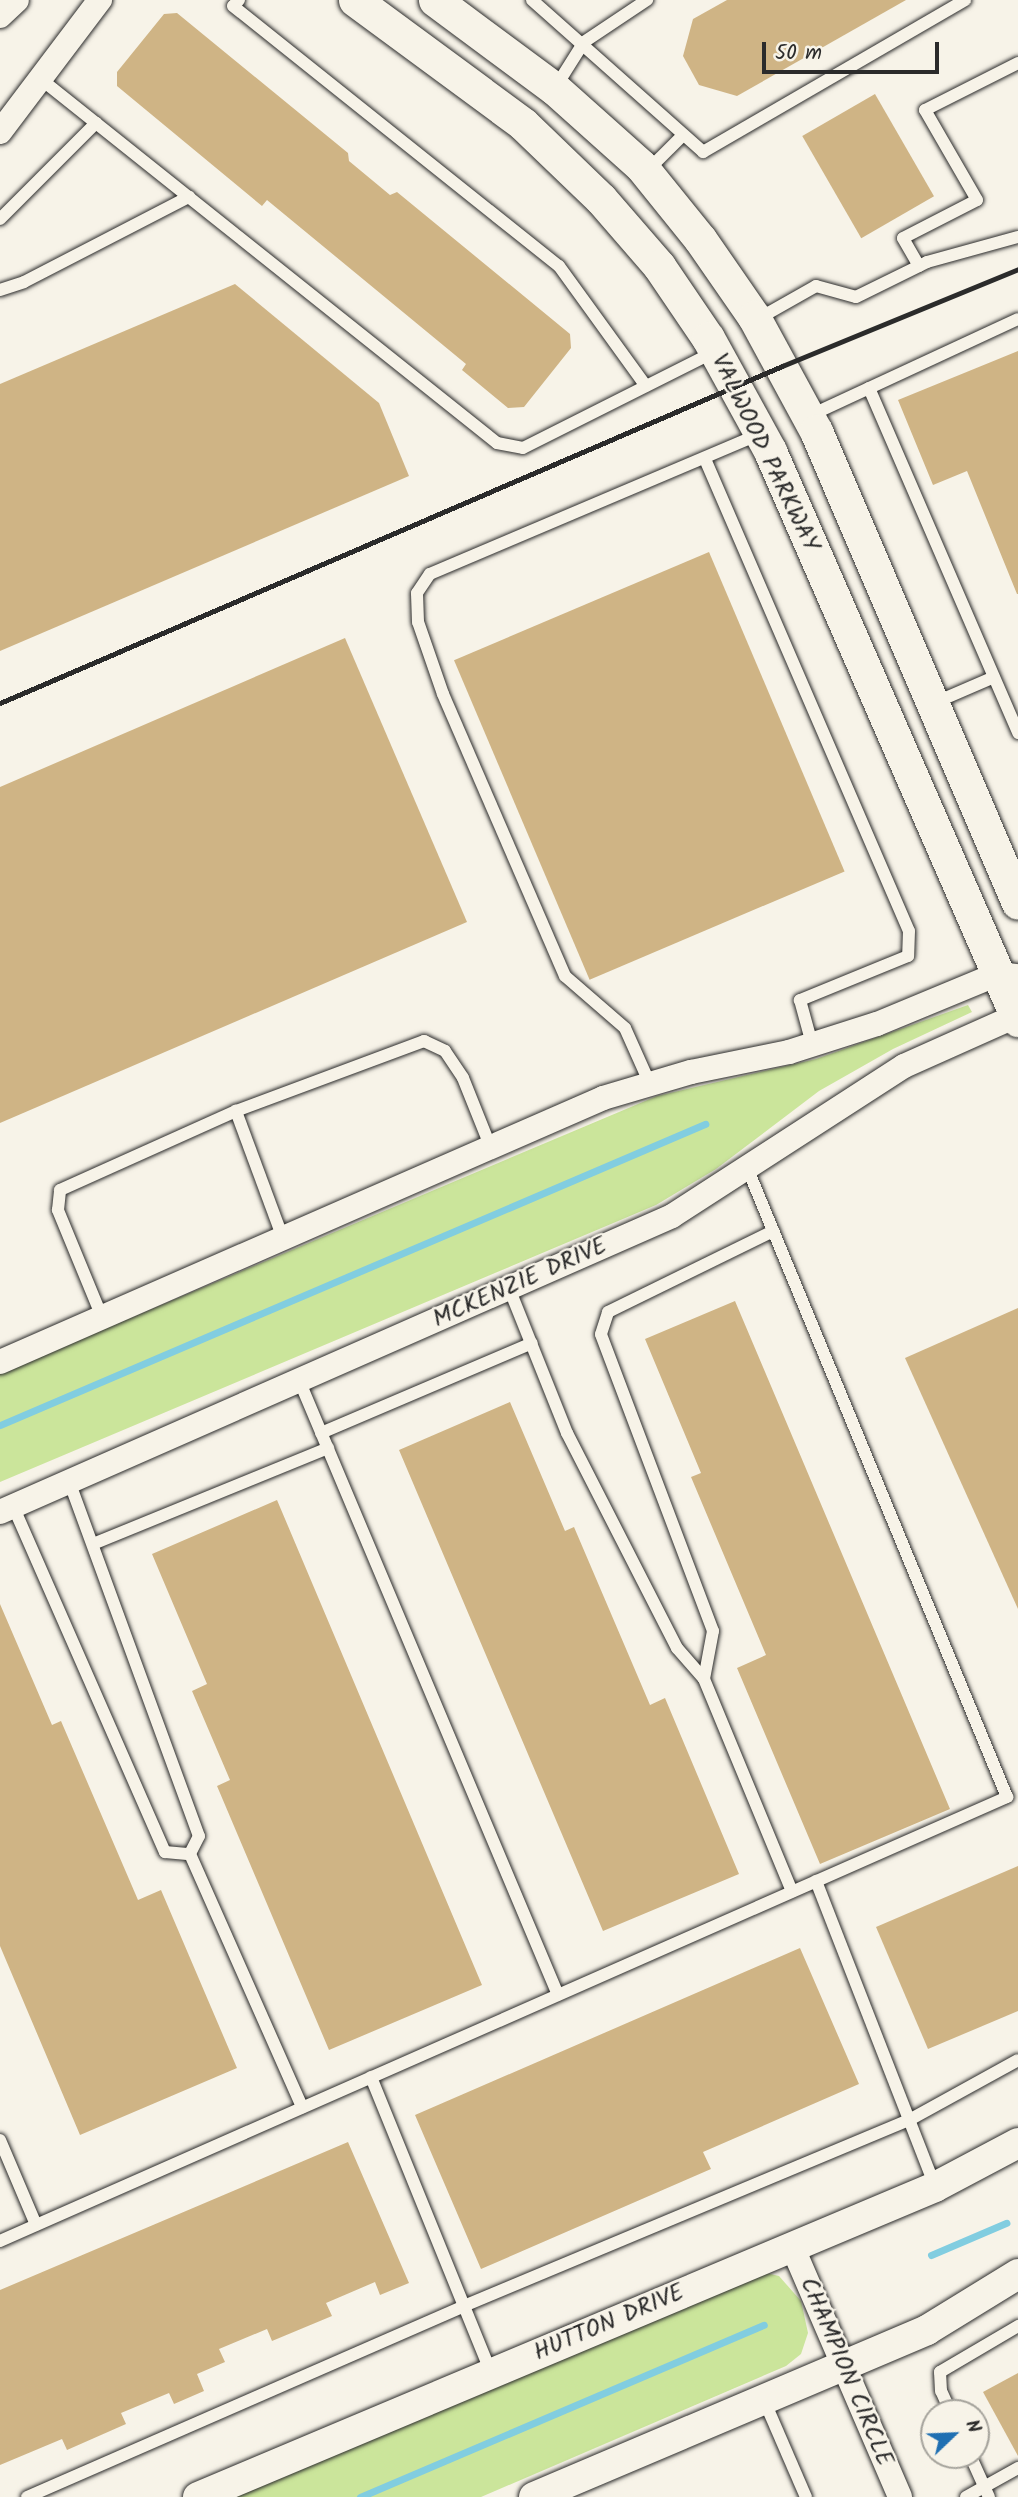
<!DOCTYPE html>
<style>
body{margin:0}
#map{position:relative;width:1018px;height:2497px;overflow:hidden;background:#f7f3e8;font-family:Kalam,sans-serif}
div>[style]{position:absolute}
.green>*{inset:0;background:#cbe59b}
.stream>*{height:7px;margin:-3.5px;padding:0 3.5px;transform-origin:3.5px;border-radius:3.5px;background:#81cde0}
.building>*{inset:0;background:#cfb485;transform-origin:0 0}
.roads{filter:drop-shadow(0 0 2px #2b2b2b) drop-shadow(0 0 2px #2b2b2b)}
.service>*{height:12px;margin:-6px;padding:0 6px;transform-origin:6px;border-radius:6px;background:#f7f3e8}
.minor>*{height:24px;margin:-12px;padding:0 12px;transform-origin:12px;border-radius:12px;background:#f7f3e8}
.tertiary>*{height:30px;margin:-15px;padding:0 15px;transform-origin:15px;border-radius:15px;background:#f7f3e8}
.secondary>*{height:33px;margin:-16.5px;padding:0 16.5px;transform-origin:16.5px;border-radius:16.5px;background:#f7f3e8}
.rail>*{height:5px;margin:-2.5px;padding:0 2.5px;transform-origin:2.5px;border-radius:2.5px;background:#2b2b2b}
span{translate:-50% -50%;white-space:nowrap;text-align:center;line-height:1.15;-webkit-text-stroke:5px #f7f3e8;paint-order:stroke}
.street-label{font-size:24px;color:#2b2b2b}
.north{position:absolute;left:920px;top:2399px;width:70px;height:70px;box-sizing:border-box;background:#f7f3e8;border:2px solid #a5a39c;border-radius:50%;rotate:67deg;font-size:19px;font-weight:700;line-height:28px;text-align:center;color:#2b2b2b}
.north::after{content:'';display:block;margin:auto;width:24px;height:32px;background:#1f6fb2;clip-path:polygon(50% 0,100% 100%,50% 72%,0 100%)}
.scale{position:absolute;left:762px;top:42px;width:177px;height:32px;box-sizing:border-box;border:4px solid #2b2b2b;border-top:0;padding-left:9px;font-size:21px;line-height:24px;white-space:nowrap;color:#2b2b2b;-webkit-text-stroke:5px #f7f3e8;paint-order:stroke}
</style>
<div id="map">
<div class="green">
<div style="clip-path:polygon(968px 1005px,972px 1012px,893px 1049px,819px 1091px,716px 1169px,656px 1205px,0 1482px,0 1373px,657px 1096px,816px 1059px)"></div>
<div style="clip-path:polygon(758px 2271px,779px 2276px,801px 2301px,808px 2333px,801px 2354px,786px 2366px,481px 2497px,225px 2497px)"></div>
</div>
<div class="stream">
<div style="left:0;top:1425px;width:767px;rotate:-23.12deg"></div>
<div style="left:931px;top:2255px;width:82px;rotate:-23.1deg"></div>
<div style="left:360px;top:2497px;width:439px;rotate:-23.1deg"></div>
</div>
<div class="building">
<div style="clip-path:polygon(727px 0,906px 0,737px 96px,699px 85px,683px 56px,693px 19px)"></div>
<div style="clip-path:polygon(177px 13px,348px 153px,349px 161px,390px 195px,397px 192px,570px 334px,571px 348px,524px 407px,508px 408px,462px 370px,466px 364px,267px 200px,262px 206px,117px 86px,117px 72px,164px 14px)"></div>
<div style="left:875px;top:94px;width:118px;height:84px;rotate:60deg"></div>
<div style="clip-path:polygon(235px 284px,379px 403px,409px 476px,0 651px,0 384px)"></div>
<div style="clip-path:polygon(1018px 351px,1018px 594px,1017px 594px,967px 471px,933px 485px,898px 400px)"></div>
<div style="left:709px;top:552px;width:347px;height:277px;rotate:67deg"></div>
<div style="clip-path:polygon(345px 638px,467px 922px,0 1123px,0 787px)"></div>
<div style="clip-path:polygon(735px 1301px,950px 1809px,820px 1864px,737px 1668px,766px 1655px,691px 1477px,701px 1473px,645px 1339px)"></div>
<div style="clip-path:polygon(1018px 1308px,1018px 1609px,905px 1358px)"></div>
<div style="clip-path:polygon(510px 1402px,565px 1531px,574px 1527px,650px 1705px,665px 1698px,739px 1874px,603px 1931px,399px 1450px)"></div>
<div style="clip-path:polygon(277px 1500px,482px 1985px,329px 2050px,217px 1786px,230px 1780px,192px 1691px,207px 1684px,152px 1554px)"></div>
<div style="clip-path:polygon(0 1604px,52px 1725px,61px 1721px,138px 1900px,161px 1890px,237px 2068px,80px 2135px,0 1946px)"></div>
<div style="clip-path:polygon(1018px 1866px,1018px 2011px,928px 2049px,876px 1927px)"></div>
<div style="clip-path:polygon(800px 1948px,859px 2084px,703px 2152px,711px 2169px,481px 2269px,415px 2115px)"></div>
<div style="clip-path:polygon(348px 2142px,409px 2283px,380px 2295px,375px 2282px,326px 2303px,332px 2316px,272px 2341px,267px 2329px,219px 2349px,225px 2362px,197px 2374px,204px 2391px,174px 2404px,169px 2393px,121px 2413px,126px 2424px,67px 2450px,62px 2439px,0 2465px,0 2290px)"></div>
<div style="clip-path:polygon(1018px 2373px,1018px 2456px,983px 2392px)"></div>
</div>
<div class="roads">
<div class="service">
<div style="left:239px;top:0;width:8px;rotate:135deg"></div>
<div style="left:233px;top:6px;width:417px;rotate:38.6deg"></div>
<div style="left:559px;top:266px;width:148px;rotate:54.1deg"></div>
<div style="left:532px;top:0;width:229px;rotate:41.6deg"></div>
<div style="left:703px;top:152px;width:303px;rotate:-30.1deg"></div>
<div style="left:42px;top:80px;width:582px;rotate:38.58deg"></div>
<div style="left:497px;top:443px;width:26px;rotate:11deg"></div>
<div style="left:523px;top:448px;width:214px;rotate:-26.7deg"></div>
<div style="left:555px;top:88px;width:54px;rotate:-57.8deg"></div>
<div style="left:584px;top:42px;width:76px;rotate:-33.7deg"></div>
<div style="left:646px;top:172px;width:51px;rotate:-45deg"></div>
<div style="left:0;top:219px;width:136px;rotate:-45deg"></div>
<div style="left:919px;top:266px;width:32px;rotate:-120deg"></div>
<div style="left:903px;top:238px;width:83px;rotate:-27.2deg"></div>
<div style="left:977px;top:200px;width:104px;rotate:-120deg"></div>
<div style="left:925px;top:110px;width:104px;rotate:-26.8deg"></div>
<div style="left:0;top:290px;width:25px;rotate:-18deg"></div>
<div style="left:24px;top:282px;width:186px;rotate:-27.3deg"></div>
<div style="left:756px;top:320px;width:69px;rotate:-29.5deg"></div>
<div style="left:816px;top:286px;width:41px;rotate:15.4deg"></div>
<div style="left:856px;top:297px;width:79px;rotate:-26.2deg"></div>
<div style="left:927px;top:262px;width:94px;rotate:-15.4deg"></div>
<div style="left:869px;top:388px;width:376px;rotate:66.6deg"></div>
<div style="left:809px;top:416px;width:230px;rotate:-24.9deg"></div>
<div style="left:705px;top:459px;width:514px;rotate:66.63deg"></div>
<div style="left:909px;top:931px;width:25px;rotate:92deg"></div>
<div style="left:908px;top:956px;width:117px;rotate:157.8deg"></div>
<div style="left:800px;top:1000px;width:46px;rotate:74.7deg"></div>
<div style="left:934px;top:703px;width:65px;rotate:-23.4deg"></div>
<div style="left:650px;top:1084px;width:61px;rotate:-114.1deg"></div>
<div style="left:625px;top:1028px;width:79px;rotate:-139.1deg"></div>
<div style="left:565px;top:976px;width:307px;rotate:-113.4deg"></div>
<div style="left:443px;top:694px;width:76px;rotate:-109.1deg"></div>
<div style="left:418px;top:622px;width:29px;rotate:-92deg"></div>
<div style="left:417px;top:593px;width:23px;rotate:-56deg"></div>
<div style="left:430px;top:574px;width:358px;rotate:-23deg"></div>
<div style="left:284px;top:1241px;width:139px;rotate:-110.3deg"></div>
<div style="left:236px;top:1111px;width:201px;rotate:-20.4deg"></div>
<div style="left:424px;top:1041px;width:23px;rotate:25deg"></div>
<div style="left:445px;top:1051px;width:32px;rotate:56deg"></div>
<div style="left:463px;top:1078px;width:75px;rotate:68.2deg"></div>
<div style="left:509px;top:1288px;width:156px;rotate:68.2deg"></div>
<div style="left:567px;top:1433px;width:242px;rotate:62.9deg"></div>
<div style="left:677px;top:1648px;width:41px;rotate:48.9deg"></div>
<div style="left:704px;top:1679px;width:230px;rotate:67.5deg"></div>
<div style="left:102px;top:1317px;width:116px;rotate:-112.4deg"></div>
<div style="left:58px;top:1210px;width:20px;rotate:-84deg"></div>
<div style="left:60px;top:1190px;width:193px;rotate:-24.2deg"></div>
<div style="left:299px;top:1380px;width:667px;rotate:67.16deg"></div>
<div style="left:321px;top:1433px;width:229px;rotate:-23.1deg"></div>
<div style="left:69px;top:1481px;width:378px;rotate:69.9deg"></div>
<div style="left:199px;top:1836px;width:20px;rotate:117deg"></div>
<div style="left:190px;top:1854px;width:277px;rotate:66.1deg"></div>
<div style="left:13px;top:1506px;width:378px;rotate:66.3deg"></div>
<div style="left:165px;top:1852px;width:25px;rotate:5deg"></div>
<div style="left:93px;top:1544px;width:254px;rotate:-22.2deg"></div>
<div style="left:704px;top:1679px;width:49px;rotate:-79.4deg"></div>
<div style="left:713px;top:1631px;width:317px;rotate:-110.7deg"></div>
<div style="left:601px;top:1334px;width:23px;rotate:-72deg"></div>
<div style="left:608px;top:1312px;width:184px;rotate:-26.1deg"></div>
<div style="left:816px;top:1881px;width:328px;rotate:68.7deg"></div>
<div style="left:371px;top:2077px;width:319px;rotate:67.9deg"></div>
<div style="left:0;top:2140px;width:92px;rotate:67deg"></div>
<div style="left:0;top:2241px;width:1101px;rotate:-23.79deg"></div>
<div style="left:1007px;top:1797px;width:678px;rotate:-112.44deg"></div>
<div style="left:764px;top:2400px;width:106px;rotate:66.6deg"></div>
<div style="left:951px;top:2413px;width:24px;rotate:-114deg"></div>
<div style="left:941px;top:2391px;width:19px;rotate:-93deg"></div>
<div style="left:940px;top:2372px;width:91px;rotate:-30.5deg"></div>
<div style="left:970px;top:2455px;width:46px;rotate:65.7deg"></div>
<div style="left:27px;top:2497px;width:477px;rotate:-23.6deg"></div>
<div style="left:464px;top:2306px;width:482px;rotate:-22.7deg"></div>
<div style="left:909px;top:2120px;width:124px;rotate:-28.8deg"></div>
<div style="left:966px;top:2497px;width:60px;rotate:-29.1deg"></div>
</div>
<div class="minor">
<div style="left:0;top:16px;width:23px;rotate:-43deg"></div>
<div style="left:0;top:132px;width:166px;rotate:-52.9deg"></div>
<div style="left:0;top:1362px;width:658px;rotate:-23.64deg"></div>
<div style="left:603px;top:1098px;width:92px;rotate:-16.5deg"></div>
<div style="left:691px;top:1072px;width:100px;rotate:-11.5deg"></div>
<div style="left:789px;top:1052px;width:92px;rotate:-17.7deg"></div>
<div style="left:877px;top:1024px;width:131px;rotate:-22.5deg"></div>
<div style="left:998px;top:974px;width:20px;rotate:6deg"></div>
<div style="left:0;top:1512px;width:734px;rotate:-23.77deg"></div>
<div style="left:672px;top:1216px;width:276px;rotate:-32.9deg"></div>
<div style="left:904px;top:1066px;width:125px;rotate:-24.1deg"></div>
<div style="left:792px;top:2246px;width:273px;rotate:66.7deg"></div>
</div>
<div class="tertiary">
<div style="left:198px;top:2497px;width:800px;rotate:-22.81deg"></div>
<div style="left:935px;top:2187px;width:94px;rotate:-27.9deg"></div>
<div style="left:534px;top:2497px;width:427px;rotate:-23deg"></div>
<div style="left:927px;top:2330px;width:107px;rotate:-31.6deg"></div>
</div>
<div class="secondary">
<div style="left:355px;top:0;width:209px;rotate:36.4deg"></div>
<div style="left:523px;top:124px;width:108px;rotate:43.9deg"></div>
<div style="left:601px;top:199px;width:89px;rotate:49.1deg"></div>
<div style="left:659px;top:266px;width:87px;rotate:55.8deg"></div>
<div style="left:708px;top:338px;width:129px;rotate:61.2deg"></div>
<div style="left:770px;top:451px;width:621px;rotate:66.45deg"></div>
<div style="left:435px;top:0;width:149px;rotate:36.6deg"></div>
<div style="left:555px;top:89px;width:115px;rotate:41.8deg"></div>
<div style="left:641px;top:166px;width:94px;rotate:51.1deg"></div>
<div style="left:700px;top:239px;width:95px;rotate:55.3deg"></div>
<div style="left:754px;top:317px;width:130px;rotate:61.5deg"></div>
<div style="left:816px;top:431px;width:513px;rotate:66.83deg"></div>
</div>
</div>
<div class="rail">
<div style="left:0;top:703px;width:852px;rotate:-23.31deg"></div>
<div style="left:782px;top:366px;width:255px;rotate:-22.3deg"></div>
</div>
<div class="street-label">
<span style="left:765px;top:453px;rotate:64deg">VALWOOD PARKWAY</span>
<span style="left:520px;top:1283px;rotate:-24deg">MCKENZIE DRIVE</span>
<span style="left:609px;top:2323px;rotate:-23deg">HUTTON DRIVE</span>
<span style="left:846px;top:2372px;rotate:67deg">CHAMPION CIRCLE</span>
</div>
<div class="north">N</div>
<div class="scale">50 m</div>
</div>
